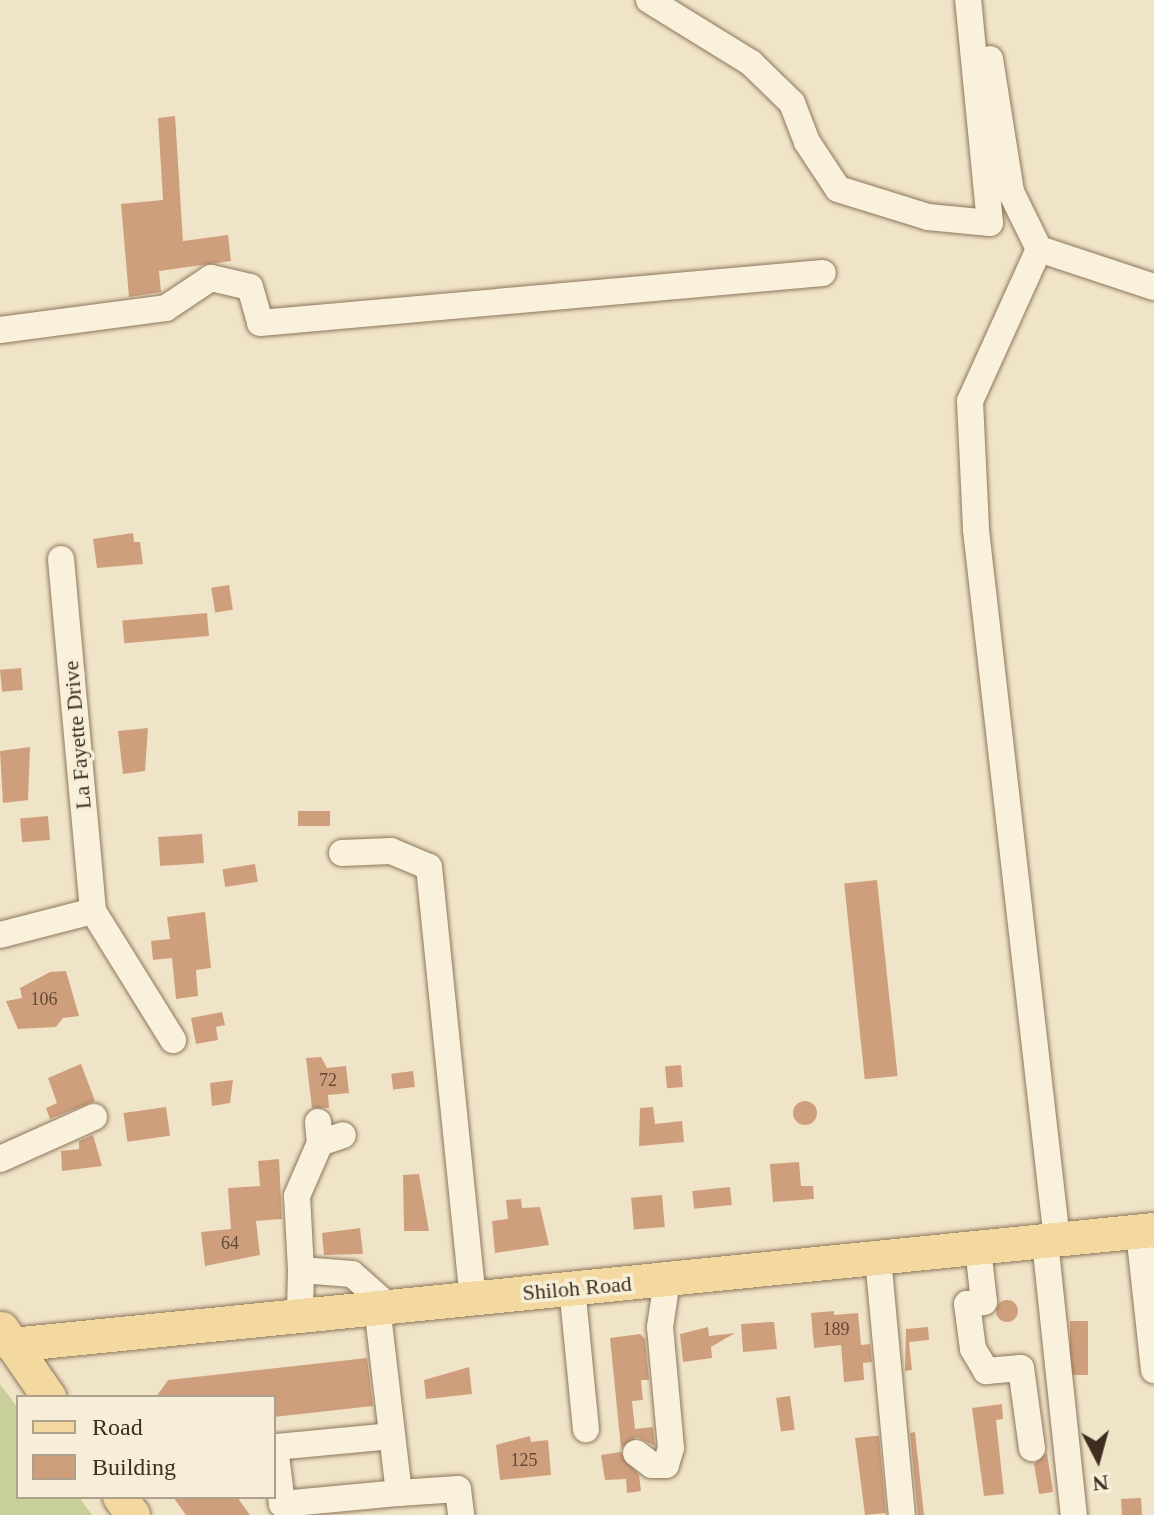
<!DOCTYPE html>
<style>
body{margin:0}
#map{position:relative;width:1154px;height:1515px;overflow:hidden;background:#f0e4c8;font-family:Georgia,serif}
div>[style]{position:absolute}
.green>*{inset:0;background:#c9cf9b}
.building>*{inset:0;background:#cf9f7d;transform-origin:0 0}
.round{border-radius:50%}
.roads{filter:drop-shadow(0 0 2px #8d765c) drop-shadow(0 0 2px #8d765c)}
.minor>*{height:26px;margin:-13px;padding:0 13px;transform-origin:13px;border-radius:13px;background:#faf1dc}
.major>*{height:34px;margin:-17px;padding:0 17px;transform-origin:17px;border-radius:17px;background:#f3d9a0}
span{translate:-50% -50%;white-space:nowrap;text-align:center;line-height:1.15;-webkit-text-stroke:7px #f7eed8;paint-order:stroke}
.number-label{font-size:18px;color:#624a37}
.number-label span{-webkit-text-stroke-width:0}
.street-label{font-size:22px;color:#3d2e20}
.legend{position:absolute;left:16px;top:1395px;width:260px;height:104px;box-sizing:border-box;background:#f7eed8;border:2px solid #ada18e;margin:0;padding:10px 14px;list-style:none;font-size:24px;color:#3d2e20}
.legend li{display:flex;align-items:center;gap:16px;height:40px}
.legend b{width:40px;border:2px solid #ada18e}
.north{position:absolute;left:1058px;top:1419px;width:80px;height:80px;-webkit-text-stroke:6px #f7eed8;paint-order:stroke;rotate:174deg;font-size:22px;font-weight:700;line-height:32px;text-align:center;color:#3d2e20}
.north::after{content:'';display:block;margin:auto;width:28px;height:36px;background:#3d2e20;clip-path:polygon(50% 0,100% 100%,50% 72%,0 100%)}
</style>
<div id="map">
<div class="green">
<div style="clip-path:polygon(0 1384px,18px 1408px,18px 1497px,79px 1497px,92px 1515px,0 1515px)"></div>
</div>
<div class="building">
<div style="clip-path:polygon(175px 116px,183px 241px,228px 235px,231px 261px,159px 271px,161px 292px,129px 297px,121px 204px,163px 200px,158px 118px)"></div>
<div style="clip-path:polygon(133px 533px,134px 542px,140px 542px,143px 564px,97px 568px,93px 539px)"></div>
<div style="left:229px;top:585px;width:25px;height:18px;rotate:81deg"></div>
<div style="left:207px;top:613px;width:23px;height:85px;rotate:85deg"></div>
<div style="left:21px;top:668px;width:22px;height:21px;rotate:85deg"></div>
<div style="clip-path:polygon(148px 728px,145px 771px,123px 774px,118px 731px)"></div>
<div style="clip-path:polygon(30px 747px,28px 800px,3px 803px,0 751px)"></div>
<div style="left:330px;top:811px;width:15px;height:32px;rotate:90deg"></div>
<div style="left:48px;top:816px;width:24px;height:28px;rotate:85deg"></div>
<div style="left:202px;top:834px;width:29px;height:44px;rotate:86deg"></div>
<div style="left:255px;top:864px;width:18px;height:33px;rotate:81deg"></div>
<div style="left:877px;top:880px;width:197px;height:33px;rotate:84deg"></div>
<div style="clip-path:polygon(205px 912px,211px 968px,196px 970px,198px 996px,176px 999px,172px 958px,153px 960px,151px 941px,170px 939px,167px 917px)"></div>
<div style="clip-path:polygon(66px 971px,79px 1016px,63px 1018px,56px 1027px,18px 1029px,6px 1001px,22px 998px,20px 988px,50px 972px)"></div>
<div style="clip-path:polygon(222px 1012px,225px 1025px,216px 1027px,218px 1040px,196px 1044px,191px 1018px)"></div>
<div style="clip-path:polygon(321px 1057px,327px 1068px,346px 1066px,349px 1093px,328px 1095px,329px 1108px,312px 1108px,306px 1058px)"></div>
<div style="clip-path:polygon(81px 1064px,95px 1101px,50px 1119px,46px 1108px,57px 1103px,48px 1078px)"></div>
<div style="left:681px;top:1065px;width:22px;height:16px;rotate:85deg"></div>
<div style="left:413px;top:1071px;width:16px;height:22px;rotate:83deg"></div>
<div style="clip-path:polygon(233px 1080px,230px 1103px,212px 1106px,210px 1083px)"></div>
<div class="round" style="left:793px;top:1101px;width:24px;height:24px"></div>
<div style="left:166px;top:1107px;width:29px;height:43px;rotate:82deg"></div>
<div style="clip-path:polygon(653px 1107px,655px 1124px,682px 1121px,684px 1142px,639px 1146px,640px 1108px)"></div>
<div style="clip-path:polygon(93px 1135px,102px 1166px,62px 1171px,61px 1151px,79px 1149px,79px 1141px)"></div>
<div style="clip-path:polygon(279px 1159px,282px 1219px,256px 1221px,260px 1255px,205px 1266px,201px 1232px,231px 1229px,228px 1188px,260px 1186px,258px 1161px)"></div>
<div style="clip-path:polygon(799px 1162px,801px 1186px,813px 1186px,814px 1199px,773px 1202px,770px 1164px)"></div>
<div style="clip-path:polygon(419px 1174px,429px 1231px,404px 1231px,403px 1175px)"></div>
<div style="left:730px;top:1187px;width:18px;height:38px;rotate:84deg"></div>
<div style="left:662px;top:1195px;width:32px;height:31px;rotate:85deg"></div>
<div style="clip-path:polygon(521px 1199px,522px 1208px,540px 1207px,549px 1245px,495px 1253px,492px 1221px,508px 1219px,506px 1200px)"></div>
<div style="clip-path:polygon(360px 1228px,363px 1254px,324px 1255px,322px 1233px)"></div>
<div class="round" style="left:996px;top:1300px;width:22px;height:22px"></div>
<div style="clip-path:polygon(834px 1311px,834px 1315px,858px 1313px,861px 1345px,870px 1344px,872px 1362px,863px 1363px,864px 1380px,844px 1382px,841px 1345px,814px 1348px,811px 1313px)"></div>
<div style="left:1070px;top:1321px;width:18px;height:54px"></div>
<div style="clip-path:polygon(770px 1322px,774px 1322px,777px 1349px,743px 1352px,741px 1324px)"></div>
<div style="clip-path:polygon(708px 1327px,709px 1336px,735px 1333px,711px 1347px,712px 1358px,683px 1362px,680px 1334px)"></div>
<div style="clip-path:polygon(928px 1327px,929px 1340px,909px 1342px,912px 1370px,905px 1371px,906px 1329px)"></div>
<div style="clip-path:polygon(640px 1334px,645px 1339px,649px 1380px,641px 1380px,643px 1400px,632px 1401px,635px 1429px,653px 1427px,655px 1446px,637px 1437px,621px 1448px,610px 1338px)"></div>
<div style="clip-path:polygon(367px 1358px,373px 1406px,274px 1417px,274px 1397px,156px 1397px,168px 1380px)"></div>
<div style="clip-path:polygon(469px 1367px,472px 1394px,426px 1399px,424px 1380px)"></div>
<div style="left:790px;top:1396px;width:34px;height:14px;rotate:82deg"></div>
<div style="clip-path:polygon(1002px 1404px,1003px 1419px,996px 1420px,1004px 1494px,984px 1496px,972px 1408px)"></div>
<div style="clip-path:polygon(915px 1432px,924px 1515px,918px 1515px,910px 1433px)"></div>
<div style="clip-path:polygon(530px 1436px,531px 1442px,548px 1440px,551px 1475px,500px 1480px,496px 1445px)"></div>
<div style="clip-path:polygon(874px 1436px,879px 1436px,886px 1513px,865px 1515px,855px 1438px)"></div>
<div style="clip-path:polygon(620px 1452px,639px 1475px,641px 1491px,627px 1493px,626px 1479px,605px 1480px,601px 1455px)"></div>
<div style="clip-path:polygon(1047px 1453px,1053px 1492px,1039px 1494px,1034px 1464px)"></div>
<div style="clip-path:polygon(173px 1497px,237px 1497px,250px 1515px,186px 1515px)"></div>
<div style="left:1141px;top:1498px;width:17px;height:20px;rotate:87deg"></div>
</div>
<div class="roads">
<div class="minor">
<div style="left:649px;top:0;width:120px;rotate:31.7deg"></div>
<div style="left:751px;top:63px;width:57px;rotate:44.3deg"></div>
<div style="left:792px;top:103px;width:42px;rotate:69deg"></div>
<div style="left:807px;top:142px;width:56px;rotate:56.6deg"></div>
<div style="left:838px;top:189px;width:94px;rotate:17.3deg"></div>
<div style="left:928px;top:217px;width:62px;rotate:5.5deg"></div>
<div style="left:990px;top:223px;width:224px;rotate:-95.6deg"></div>
<div style="left:990px;top:59px;width:135px;rotate:81deg"></div>
<div style="left:1011px;top:192px;width:64px;rotate:63.8deg"></div>
<div style="left:1039px;top:249px;width:121px;rotate:18.3deg"></div>
<div style="left:1039px;top:249px;width:167px;rotate:114.4deg"></div>
<div style="left:970px;top:401px;width:129px;rotate:87.3deg"></div>
<div style="left:976px;top:530px;width:715px;rotate:83.49deg"></div>
<div style="left:0;top:330px;width:167px;rotate:-7.5deg"></div>
<div style="left:166px;top:308px;width:54px;rotate:-33.7deg"></div>
<div style="left:211px;top:278px;width:40px;rotate:13deg"></div>
<div style="left:250px;top:287px;width:37px;rotate:74deg"></div>
<div style="left:260px;top:323px;width:565px;rotate:-5.08deg"></div>
<div style="left:61px;top:559px;width:353px;rotate:84.8deg"></div>
<div style="left:93px;top:911px;width:152px;rotate:58.2deg"></div>
<div style="left:342px;top:853px;width:49px;rotate:-2.3deg"></div>
<div style="left:391px;top:851px;width:41px;rotate:22.8deg"></div>
<div style="left:429px;top:867px;width:432px;rotate:84.2deg"></div>
<div style="left:0;top:935px;width:96px;rotate:-14.5deg"></div>
<div style="left:318px;top:1122px;width:21px;rotate:85deg"></div>
<div style="left:320px;top:1143px;width:58px;rotate:113.5deg"></div>
<div style="left:297px;top:1196px;width:74px;rotate:86.9deg"></div>
<div style="left:301px;top:1270px;width:51px;rotate:4.5deg"></div>
<div style="left:352px;top:1274px;width:47px;rotate:41.5deg"></div>
<div style="left:320px;top:1143px;width:24px;rotate:-19deg"></div>
<div style="left:0;top:1159px;width:103px;rotate:-24.1deg"></div>
<div style="left:1139px;top:1232px;width:139px;rotate:83.8deg"></div>
<div style="left:1045px;top:1241px;width:276px;rotate:84deg"></div>
<div style="left:978px;top:1248px;width:54px;rotate:83.7deg"></div>
<div style="left:984px;top:1302px;width:17px;rotate:173deg"></div>
<div style="left:967px;top:1304px;width:45px;rotate:82.4deg"></div>
<div style="left:973px;top:1349px;width:26px;rotate:59deg"></div>
<div style="left:986px;top:1371px;width:35px;rotate:-5deg"></div>
<div style="left:1021px;top:1368px;width:81px;rotate:82.2deg"></div>
<div style="left:878px;top:1258px;width:258px;rotate:84.7deg"></div>
<div style="left:572px;top:1287px;width:143px;rotate:84.4deg"></div>
<div style="left:377px;top:1306px;width:188px;rotate:83.3deg"></div>
<div style="left:399px;top:1493px;width:59px;rotate:-3.9deg"></div>
<div style="left:458px;top:1489px;width:26px;rotate:83deg"></div>
<div style="left:300px;top:1313px;width:43px;rotate:-88.7deg"></div>
<div style="left:392px;top:1436px;width:118px;rotate:174.6deg"></div>
<div style="left:275px;top:1447px;width:57px;rotate:83deg"></div>
<div style="left:282px;top:1504px;width:118px;rotate:-5.4deg"></div>
<div style="left:636px;top:1453px;width:20px;rotate:37deg"></div>
<div style="left:652px;top:1465px;width:14px"></div>
<div style="left:666px;top:1465px;width:18px;rotate:-74deg"></div>
<div style="left:671px;top:1448px;width:121px;rotate:-95.2deg"></div>
<div style="left:660px;top:1327px;width:48px;rotate:-81.5deg"></div>
</div>
<div class="major">
<div style="left:2px;top:1329px;width:83px;rotate:55.3deg"></div>
<div style="left:12px;top:1345px;width:1148px;rotate:-5.75deg"></div>
<div style="left:120px;top:1497px;width:22px;rotate:54deg"></div>
</div>
</div>
<div class="number-label">
<span style="left:44px;top:999px">106</span>
<span style="left:328px;top:1080px">72</span>
<span style="left:230px;top:1243px">64</span>
<span style="left:836px;top:1329px">189</span>
<span style="left:524px;top:1460px">125</span>
</div>
<div class="street-label">
<span style="left:77px;top:735px;rotate:-95deg">La Fayette Drive</span>
<span style="left:577px;top:1288px;rotate:-5deg">Shiloh Road</span>
</div>
<ul class="legend">
<li><b style="height:10px;background:#f3d9a0"></b>Road</li>
<li><b style="height:22px;background:#cf9f7d"></b>Building</li>
</ul>
<div class="north">N</div>
</div>
